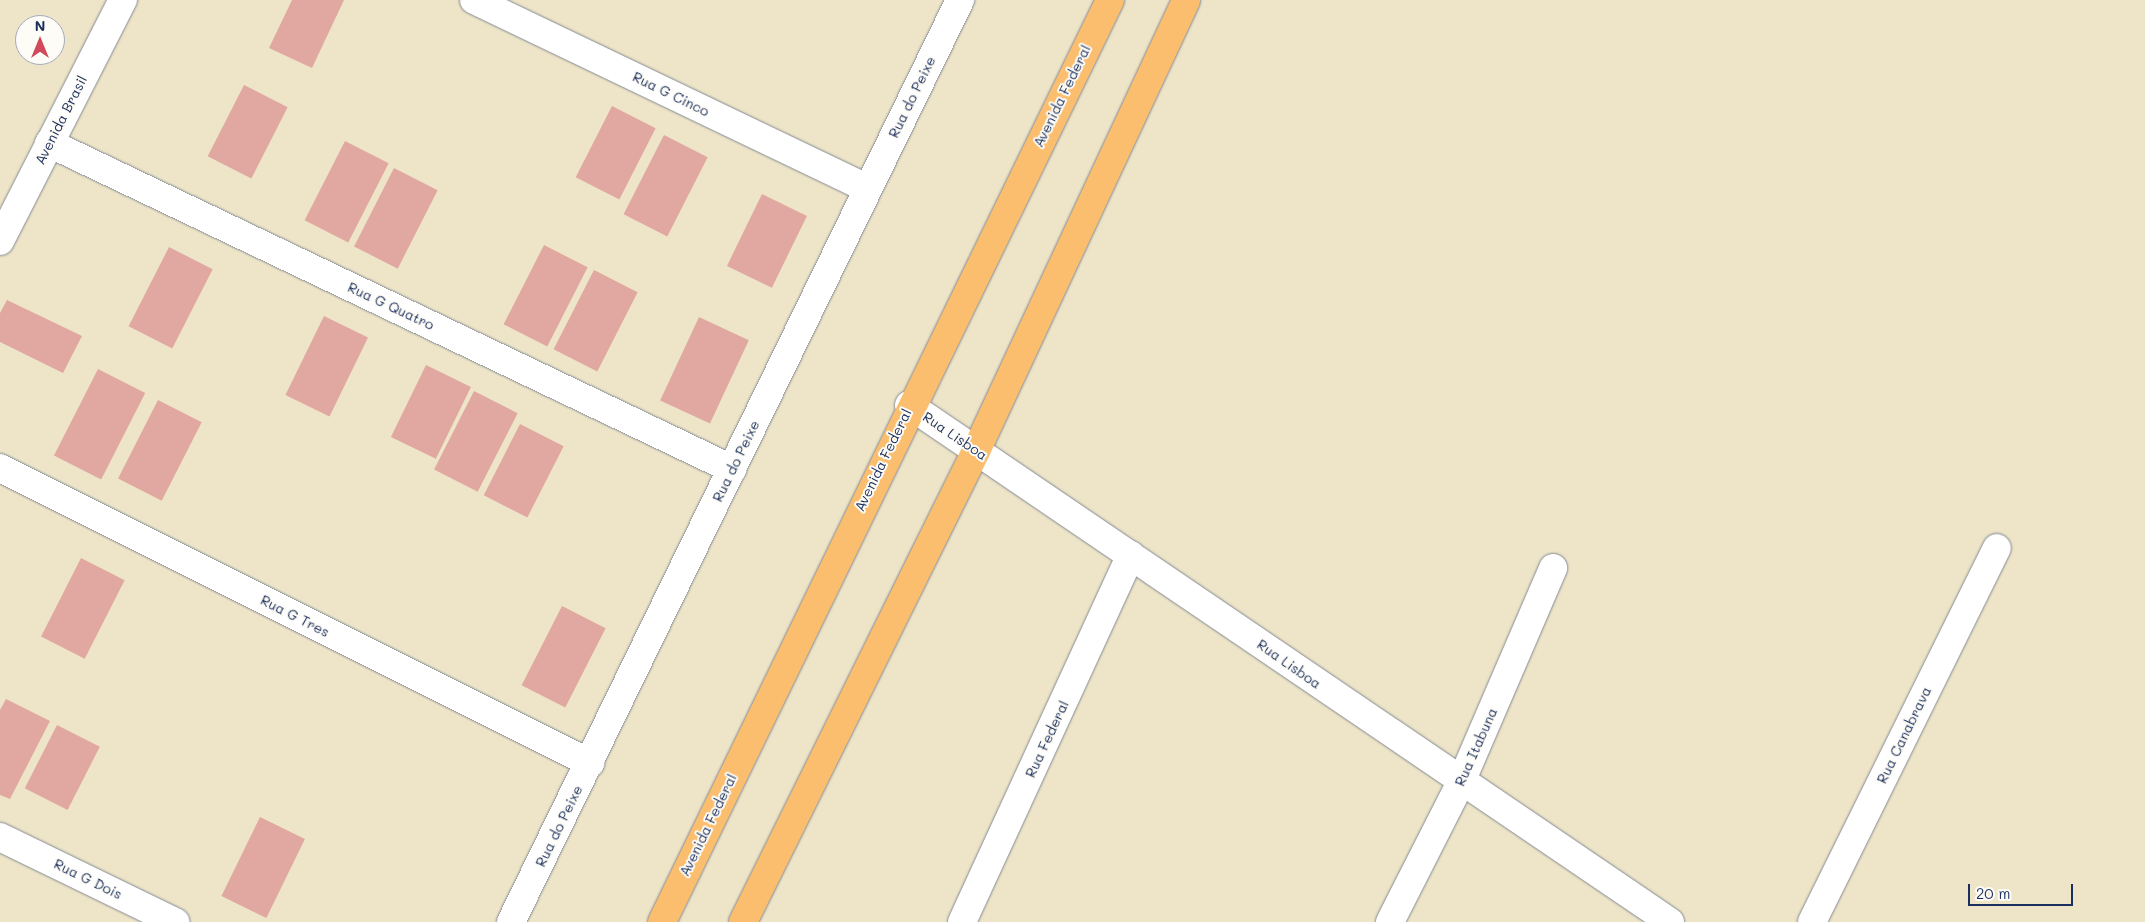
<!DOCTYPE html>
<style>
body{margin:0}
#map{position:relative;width:2145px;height:922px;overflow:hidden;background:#eee5c8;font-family:Mali,sans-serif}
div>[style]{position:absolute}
.building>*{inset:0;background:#e0a8a1;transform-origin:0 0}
.roads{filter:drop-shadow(0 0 1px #848a93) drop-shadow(0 0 1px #848a93)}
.minor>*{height:28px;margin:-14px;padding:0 14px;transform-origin:14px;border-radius:14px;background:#fff}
.major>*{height:28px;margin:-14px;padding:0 14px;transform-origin:14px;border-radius:14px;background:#fbbd6e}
span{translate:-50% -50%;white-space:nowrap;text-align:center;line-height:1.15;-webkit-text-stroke:4px #fdfcf7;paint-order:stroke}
.street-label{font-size:14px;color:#1b2f5e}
.north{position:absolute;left:15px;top:15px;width:50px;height:50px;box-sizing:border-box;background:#fdfcf7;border:1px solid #a3aaba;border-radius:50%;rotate:0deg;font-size:14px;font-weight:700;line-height:20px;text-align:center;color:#1b2f5e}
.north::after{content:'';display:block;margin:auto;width:18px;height:22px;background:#d1495b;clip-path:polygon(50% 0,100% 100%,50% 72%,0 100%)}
.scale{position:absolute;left:1968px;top:884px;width:105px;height:22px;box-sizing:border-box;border:2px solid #1b2f5e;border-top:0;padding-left:6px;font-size:15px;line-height:18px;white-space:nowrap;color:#1b2f5e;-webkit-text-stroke:4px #fdfcf7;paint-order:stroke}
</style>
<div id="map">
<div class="building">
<div style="clip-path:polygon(292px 0,344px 0,312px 68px,269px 48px)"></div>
<div style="left:244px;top:85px;width:49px;height:80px;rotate:27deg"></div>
<div style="left:612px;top:106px;width:49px;height:80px;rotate:27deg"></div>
<div style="left:664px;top:135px;width:49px;height:89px;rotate:27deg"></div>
<div style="left:345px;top:141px;width:49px;height:89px;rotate:27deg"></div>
<div style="left:394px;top:168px;width:49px;height:88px;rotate:27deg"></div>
<div style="left:762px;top:194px;width:50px;height:80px;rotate:26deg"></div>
<div style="left:544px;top:245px;width:49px;height:89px;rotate:27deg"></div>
<div style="left:169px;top:247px;width:49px;height:89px;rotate:27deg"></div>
<div style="left:594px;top:270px;width:49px;height:89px;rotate:27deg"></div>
<div style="clip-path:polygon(7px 300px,82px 336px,63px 373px,0 342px,0 313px)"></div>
<div style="left:324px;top:316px;width:49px;height:88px;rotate:26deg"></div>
<div style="left:699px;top:317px;width:55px;height:92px;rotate:25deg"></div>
<div style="left:426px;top:365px;width:50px;height:80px;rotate:26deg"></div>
<div style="left:98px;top:369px;width:53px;height:97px;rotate:27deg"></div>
<div style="left:474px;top:391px;width:49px;height:88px;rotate:27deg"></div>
<div style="left:158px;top:400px;width:49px;height:88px;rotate:27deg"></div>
<div style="left:520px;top:424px;width:49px;height:80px;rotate:27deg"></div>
<div style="left:81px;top:558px;width:49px;height:88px;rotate:27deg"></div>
<div style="left:562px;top:606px;width:49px;height:89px;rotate:27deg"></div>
<div style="clip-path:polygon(6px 699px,50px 721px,10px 799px,0 795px,0 710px)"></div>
<div style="left:57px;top:725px;width:48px;height:71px;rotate:27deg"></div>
<div style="left:260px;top:817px;width:50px;height:88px;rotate:26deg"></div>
</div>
<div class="roads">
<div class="minor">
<div style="left:474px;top:0;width:436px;rotate:25.6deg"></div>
<div style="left:49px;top:143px;width:757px;rotate:25.52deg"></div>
<div style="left:0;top:241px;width:271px;rotate:-63deg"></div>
<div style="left:909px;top:405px;width:920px;rotate:34.19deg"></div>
<div style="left:0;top:468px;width:660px;rotate:26.57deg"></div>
<div style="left:0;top:837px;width:195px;rotate:25.9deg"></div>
<div style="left:511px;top:922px;width:1026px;rotate:-64.03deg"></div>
<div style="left:962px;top:922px;width:404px;rotate:-65.3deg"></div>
<div style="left:1390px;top:922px;width:157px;rotate:-63.1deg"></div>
<div style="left:1461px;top:782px;width:233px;rotate:-66.7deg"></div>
<div style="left:1812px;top:922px;width:417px;rotate:-63.7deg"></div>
</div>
<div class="major">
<div style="left:662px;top:922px;width:1025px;rotate:-64.08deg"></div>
<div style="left:743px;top:922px;width:525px;rotate:-63.68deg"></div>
<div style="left:976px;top:451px;width:497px;rotate:-65deg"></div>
</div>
</div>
<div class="street-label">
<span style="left:671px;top:94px;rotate:26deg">Rua G Cinco</span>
<span style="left:1062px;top:96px;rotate:-64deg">Avenida Federal</span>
<span style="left:912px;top:97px;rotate:-64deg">Rua do Peixe</span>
<span style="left:61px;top:120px;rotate:-63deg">Avenida Brasil</span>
<span style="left:391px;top:306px;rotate:25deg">Rua G Quatro</span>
<span style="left:955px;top:436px;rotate:34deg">Rua Lisboa</span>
<span style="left:883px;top:460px;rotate:-64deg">Avenida Federal</span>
<span style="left:736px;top:461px;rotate:-64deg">Rua do Peixe</span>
<span style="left:295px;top:616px;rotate:27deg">Rua G Tres</span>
<span style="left:1289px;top:664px;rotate:35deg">Rua Lisboa</span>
<span style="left:1904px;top:735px;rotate:-64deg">Rua Canabrava</span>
<span style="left:1047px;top:739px;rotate:-65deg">Rua Federal</span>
<span style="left:1476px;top:747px;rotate:-66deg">Rua Itabuna</span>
<span style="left:708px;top:825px;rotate:-64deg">Avenida Federal</span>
<span style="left:559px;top:826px;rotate:-64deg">Rua do Peixe</span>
<span style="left:88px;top:879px;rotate:26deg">Rua G Dois</span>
</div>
<div class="north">N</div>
<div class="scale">20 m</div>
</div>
